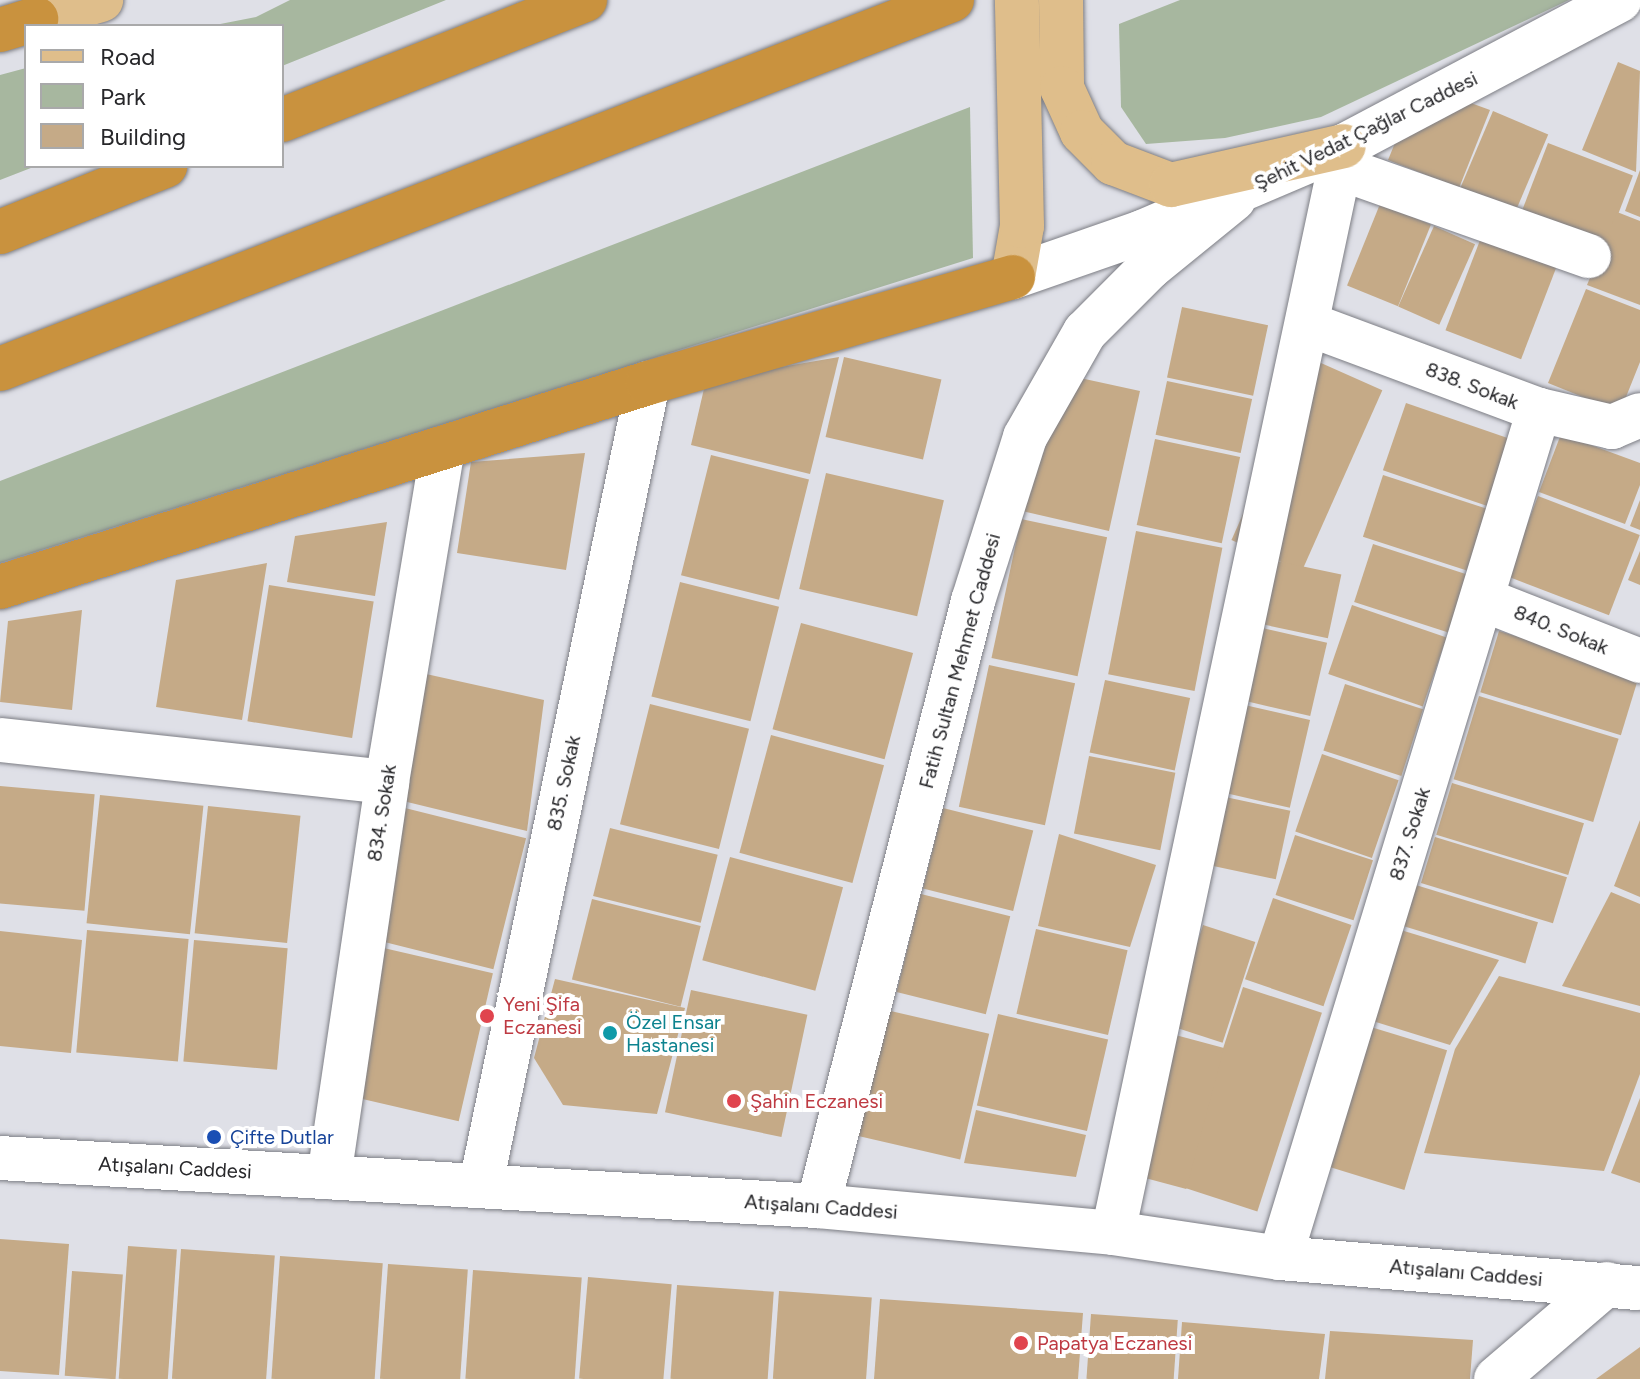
<!DOCTYPE html>
<meta charset="utf-8">
<style>
body{margin:0}
#map{position:relative;width:1640px;height:1379px;overflow:hidden;background:#dfe0e7;font-family:Figtree,sans-serif}
div>[style]{position:absolute}
.green>*{inset:0;background:#a7b79f}
.building>*{inset:0;background:#c5aa87;transform-origin:0 0}
.roads{filter:drop-shadow(0 0 2px #7d7e85) drop-shadow(0 0 2px #7d7e85)}
.street>*{height:44px;margin:-22px;padding:0 22px;transform-origin:22px;border-radius:22px;background:#fff}
.secondary>*{height:44px;margin:-22px;padding:0 22px;transform-origin:22px;border-radius:22px;background:#fff}
.primary>*{height:44px;margin:-22px;padding:0 22px;transform-origin:22px;border-radius:22px;background:#dfbe8b}
.highway>*{height:44px;margin:-22px;padding:0 22px;transform-origin:22px;border-radius:22px;background:#c9923e}
.dots>*{width:22px;height:22px;translate:-50% -50%;box-sizing:border-box;border:4px solid #fff;border-radius:50%}
span{translate:-50% -50%;white-space:nowrap;text-align:center;line-height:1.15;-webkit-text-stroke:8px #fff;paint-order:stroke}
.street-label{font-size:20px;color:#27272a}
.health-label{font-size:20px;color:#be3a42}
.left{translate:0 -50%;text-align:left}
.culture-label{font-size:20px;color:#0d838f}
.transit-label{font-size:20px;color:#164399}
.legend{position:absolute;left:24px;top:24px;width:260px;height:144px;box-sizing:border-box;background:#fff;border:2px solid #a9a9aa;margin:0;padding:10px 14px;list-style:none;font-size:24px;color:#27272a}
.legend li{display:flex;align-items:center;gap:16px;height:40px}
.legend b{width:40px;border:2px solid #a9a9aa}
</style>
<div id="map">
<div class="green">
<div style="clip-path:polygon(290px 0,446px 0,282px 66px,282px 26px,210px 26px,256px 17px)"></div>
<div style="clip-path:polygon(1180px 0,1569px 0,1321px 117px,1225px 138px,1146px 144px,1121px 107px,1119px 24px)"></div>
<div style="clip-path:polygon(26px 68px,26px 166px,36px 166px,0 180px,0 75px)"></div>
<div style="clip-path:polygon(970px 107px,973px 258px,0 563px,0 481px)"></div>
</div>
<div class="building">
<div style="clip-path:polygon(1618px 62px,1640px 71px,1636px 172px,1582px 150px)"></div>
<div style="clip-path:polygon(1460px 99px,1490px 110px,1459px 188px,1388px 160px,1397px 138px)"></div>
<div style="left:1493px;top:111px;width:60px;height:84px;rotate:23deg"></div>
<div style="left:1548px;top:143px;width:91px;height:74px;rotate:21deg"></div>
<div style="clip-path:polygon(1640px 170px,1640px 217px,1625px 211px)"></div>
<div style="left:1380px;top:204px;width:55px;height:88px;rotate:22deg"></div>
<div style="clip-path:polygon(1617px 212px,1640px 221px,1640px 305px,1587px 285px)"></div>
<div style="left:1434px;top:226px;width:45px;height:88px;rotate:24deg"></div>
<div style="left:1482px;top:235px;width:81px;height:102px;rotate:21deg"></div>
<div style="clip-path:polygon(1586px 289px,1640px 310px,1640px 362px,1620px 412px,1548px 383px)"></div>
<div style="left:1182px;top:307px;width:88px;height:72px;rotate:12deg"></div>
<div style="clip-path:polygon(839px 357px,810px 474px,691px 445px,706px 380px)"></div>
<div style="left:844px;top:357px;width:100px;height:82px;rotate:13deg"></div>
<div style="left:1312px;top:359px;width:77px;height:198px;rotate:24deg"></div>
<div style="clip-path:polygon(1071px 376px,1140px 391px,1109px 531px,1022px 511px)"></div>
<div style="left:1167px;top:381px;width:87px;height:55px;rotate:12deg"></div>
<div style="left:1406px;top:403px;width:112px;height:71px;rotate:19deg"></div>
<div style="clip-path:polygon(1561px 434px,1640px 463px,1640px 485px,1625px 524px,1539px 492px)"></div>
<div style="left:1155px;top:439px;width:87px;height:88px;rotate:12deg"></div>
<div style="clip-path:polygon(585px 453px,566px 570px,457px 553px,471px 462px)"></div>
<div style="left:711px;top:455px;width:101px;height:124px;rotate:14deg"></div>
<div style="left:826px;top:473px;width:121px;height:119px;rotate:13deg"></div>
<div style="left:1383px;top:475px;width:110px;height:65px;rotate:18deg"></div>
<div style="left:1538px;top:496px;width:109px;height:86px;rotate:21deg"></div>
<div style="clip-path:polygon(1640px 500px,1640px 530px,1630px 526px)"></div>
<div style="left:1021px;top:519px;width:88px;height:142px;rotate:12deg"></div>
<div style="clip-path:polygon(387px 522px,375px 596px,287px 582px,295px 536px)"></div>
<div style="left:1136px;top:531px;width:88px;height:146px;rotate:11deg"></div>
<div style="left:1373px;top:544px;width:99px;height:61px;rotate:18deg"></div>
<div style="clip-path:polygon(1640px 551px,1640px 585px,1628px 580px)"></div>
<div style="left:1268px;top:559px;width:75px;height:65px;rotate:12deg"></div>
<div style="clip-path:polygon(267px 563px,242px 720px,156px 707px,176px 580px)"></div>
<div style="left:680px;top:582px;width:102px;height:118px;rotate:14deg"></div>
<div style="left:269px;top:585px;width:106px;height:138px;rotate:9deg"></div>
<div style="left:1352px;top:605px;width:100px;height:73px;rotate:19deg"></div>
<div style="clip-path:polygon(82px 610px,72px 710px,0 702px,8px 621px)"></div>
<div style="left:801px;top:623px;width:116px;height:110px;rotate:15deg"></div>
<div style="left:1254px;top:626px;width:75px;height:75px;rotate:13deg"></div>
<div style="left:1499px;top:631px;width:147px;height:64px;rotate:17deg"></div>
<div style="left:989px;top:665px;width:88px;height:145px;rotate:12deg"></div>
<div style="clip-path:polygon(417px 672px,544px 700px,527px 831px,399px 800px)"></div>
<div style="left:1105px;top:680px;width:87px;height:74px;rotate:12deg"></div>
<div style="left:1345px;top:684px;width:82px;height:70px;rotate:18deg"></div>
<div style="left:1479px;top:696px;width:146px;height:87px;rotate:17deg"></div>
<div style="left:1236px;top:703px;width:76px;height:90px;rotate:13deg"></div>
<div style="left:650px;top:704px;width:102px;height:124px;rotate:14deg"></div>
<div style="left:771px;top:735px;width:117px;height:122px;rotate:15deg"></div>
<div style="left:1322px;top:754px;width:81px;height:82px;rotate:19deg"></div>
<div style="left:1089px;top:756px;width:88px;height:79px;rotate:11deg"></div>
<div style="left:1452px;top:783px;width:138px;height:54px;rotate:17deg"></div>
<div style="left:0;top:786px;width:95px;height:117px;rotate:5deg"></div>
<div style="left:100px;top:795px;width:104px;height:129px;rotate:6deg"></div>
<div style="left:1216px;top:795px;width:76px;height:70px;rotate:12deg"></div>
<div style="left:208px;top:806px;width:93px;height:128px;rotate:6deg"></div>
<div style="left:397px;top:806px;width:133px;height:135px;rotate:14deg"></div>
<div style="left:943px;top:808px;width:93px;height:83px;rotate:14deg"></div>
<div style="clip-path:polygon(1640px 820px,1640px 897px,1614px 886px)"></div>
<div style="left:610px;top:828px;width:111px;height:70px;rotate:14deg"></div>
<div style="clip-path:polygon(1059px 834px,1156px 865px,1130px 947px,1038px 926px)"></div>
<div style="left:1295px;top:835px;width:82px;height:63px;rotate:18deg"></div>
<div style="left:1435px;top:837px;width:138px;height:48px;rotate:17deg"></div>
<div style="left:730px;top:857px;width:117px;height:107px;rotate:15deg"></div>
<div style="left:1406px;top:882px;width:138px;height:43px;rotate:17deg"></div>
<div style="clip-path:polygon(1611px 892px,1640px 904px,1640px 1006px,1562px 986px)"></div>
<div style="left:921px;top:894px;width:92px;height:101px;rotate:14deg"></div>
<div style="left:1273px;top:898px;width:83px;height:86px;rotate:19deg"></div>
<div style="left:592px;top:899px;width:112px;height:83px;rotate:14deg"></div>
<div style="left:1203px;top:925px;width:55px;height:106px;rotate:18deg"></div>
<div style="clip-path:polygon(1391px 927px,1499px 960px,1450px 1045px,1363px 1018px)"></div>
<div style="left:1036px;top:929px;width:94px;height:87px;rotate:13deg"></div>
<div style="left:87px;top:930px;width:102px;height:123px;rotate:5deg"></div>
<div style="clip-path:polygon(0 931px,82px 940px,71px 1053px,0 1046px)"></div>
<div style="left:194px;top:940px;width:94px;height:122px;rotate:5deg"></div>
<div style="left:375px;top:946px;width:121px;height:152px;rotate:13deg"></div>
<div style="clip-path:polygon(1499px 976px,1640px 1013px,1640px 1074px,1604px 1171px,1424px 1153px,1455px 1049px)"></div>
<div style="clip-path:polygon(555px 979px,685px 1008px,657px 1114px,563px 1105px,534px 1058px)"></div>
<div style="left:1243px;top:987px;width:83px;height:209px;rotate:18deg"></div>
<div style="left:691px;top:990px;width:119px;height:125px;rotate:12deg"></div>
<div style="left:882px;top:1009px;width:110px;height:129px;rotate:13deg"></div>
<div style="left:998px;top:1014px;width:113px;height:94px;rotate:13deg"></div>
<div style="left:1361px;top:1024px;width:90px;height:146px;rotate:17deg"></div>
<div style="left:1168px;top:1033px;width:58px;height:146px;rotate:15deg"></div>
<div style="clip-path:polygon(1640px 1098px,1640px 1183px,1611px 1173px)"></div>
<div style="clip-path:polygon(976px 1110px,1086px 1135px,1076px 1177px,964px 1163px)"></div>
<div style="clip-path:polygon(0 1239px,69px 1244px,59px 1375px,0 1371px)"></div>
<div style="left:128px;top:1246px;width:49px;height:133px;rotate:4deg"></div>
<div style="left:181px;top:1249px;width:94px;height:130px;rotate:4deg"></div>
<div style="left:280px;top:1256px;width:103px;height:123px;rotate:4deg"></div>
<div style="left:388px;top:1264px;width:80px;height:115px;rotate:4deg"></div>
<div style="left:473px;top:1270px;width:109px;height:109px;rotate:4deg"></div>
<div style="left:72px;top:1271px;width:51px;height:105px;rotate:4deg"></div>
<div style="left:588px;top:1277px;width:84px;height:102px;rotate:5deg"></div>
<div style="left:677px;top:1285px;width:97px;height:94px;rotate:4deg"></div>
<div style="left:779px;top:1291px;width:93px;height:88px;rotate:4deg"></div>
<div style="clip-path:polygon(880px 1299px,1083px 1313px,1078px 1379px,874px 1379px)"></div>
<div style="left:1091px;top:1314px;width:87px;height:65px;rotate:4deg"></div>
<div style="clip-path:polygon(1182px 1322px,1325px 1334px,1319px 1379px,1178px 1379px)"></div>
<div style="clip-path:polygon(1330px 1331px,1473px 1340px,1470px 1379px,1325px 1379px)"></div>
<div style="clip-path:polygon(1640px 1347px,1640px 1379px,1596px 1379px)"></div>
</div>
<div class="roads">
<div class="street">
<div style="left:1340px;top:168px;width:264px;rotate:19.5deg"></div>
<div style="left:1308px;top:324px;width:246px;rotate:20.4deg"></div>
<div style="left:1539px;top:410px;width:75px;rotate:13.1deg"></div>
<div style="left:1612px;top:427px;width:30px;rotate:-23deg"></div>
<div style="left:1482px;top:599px;width:170px;rotate:21.4deg"></div>
<div style="left:0;top:740px;width:389px;rotate:6.2deg"></div>
<div style="left:329px;top:1177px;width:399px;rotate:-81.6deg"></div>
<div style="left:387px;top:782px;width:338px;rotate:-80.5deg"></div>
<div style="left:481px;top:1184px;width:818px;rotate:-78.22deg"></div>
<div style="left:818px;top:1206px;width:625px;rotate:-75.63deg"></div>
<div style="left:973px;top:601px;width:172px;rotate:-72.4deg"></div>
<div style="left:1025px;top:437px;width:121px;rotate:-60.3deg"></div>
<div style="left:1085px;top:332px;width:91px;rotate:-45deg"></div>
<div style="left:1149px;top:268px;width:109px;rotate:-39.1deg"></div>
<div style="left:1113px;top:1233px;width:1111px;rotate:-78deg"></div>
<div style="left:1280px;top:1258px;width:887px;rotate:-73.02deg"></div>
<div style="left:1496px;top:1379px;width:146px;rotate:-40.6deg"></div>
</div>
<div class="secondary">
<div style="left:1013px;top:277px;width:137px;rotate:-19.2deg"></div>
<div style="left:1142px;top:232px;width:220px;rotate:-23.1deg"></div>
<div style="left:1344px;top:146px;width:312px;rotate:-27.9deg"></div>
<div style="left:0;top:1158px;width:819px;rotate:3.36deg"></div>
<div style="left:818px;top:1206px;width:296px;rotate:5.2deg"></div>
<div style="left:1113px;top:1233px;width:169px;rotate:8.5deg"></div>
<div style="left:1280px;top:1258px;width:361px;rotate:4.8deg"></div>
</div>
<div class="primary">
<div style="left:1061px;top:0;width:88px;rotate:89.3deg"></div>
<div style="left:1062px;top:88px;width:48px;rotate:65.6deg"></div>
<div style="left:1082px;top:132px;width:44px;rotate:45deg"></div>
<div style="left:1113px;top:163px;width:62px;rotate:20.8deg"></div>
<div style="left:1171px;top:185px;width:177px;rotate:-12.7deg"></div>
<div style="left:36px;top:19px;width:68px;rotate:-16.3deg"></div>
<div style="left:1013px;top:277px;width:52px;rotate:-80deg"></div>
<div style="left:1022px;top:226px;width:226px;rotate:-91.3deg"></div>
</div>
<div class="highway">
<div style="left:0;top:30px;width:38px;rotate:-17deg"></div>
<div style="left:282px;top:120px;width:326px;rotate:-21.6deg"></div>
<div style="left:0;top:232px;width:178px;rotate:-21.8deg"></div>
<div style="left:0;top:369px;width:1021px;rotate:-21.19deg"></div>
<div style="left:0;top:587px;width:679px;rotate:-17.47deg"></div>
<div style="left:648px;top:383px;width:380px;rotate:-16.2deg"></div>
</div>
</div>
<div class="dots">
<div style="left:487px;top:1016px;background:#e0444e"></div>
<div style="left:610px;top:1033px;background:#0f9aa8"></div>
<div style="left:734px;top:1101px;background:#e0444e"></div>
<div style="left:214px;top:1137px;background:#1a4fb4"></div>
<div style="left:1021px;top:1343px;background:#e0444e"></div>
</div>
<div class="street-label">
<span style="left:1366px;top:131px;rotate:-26deg">Şehit Vedat Çağlar Caddesi</span>
<span style="left:1472px;top:386px;rotate:21deg">838. Sokak</span>
<span style="left:1561px;top:630px;rotate:22deg">840. Sokak</span>
<span style="left:960px;top:661px;rotate:-75deg">Fatih Sultan Mehmet Caddesi</span>
<span style="left:564px;top:783px;rotate:-78deg">835. Sokak</span>
<span style="left:382px;top:813px;rotate:-81deg">834. Sokak</span>
<span style="left:1410px;top:834px;rotate:-73deg">837. Sokak</span>
<span style="left:175px;top:1168px;rotate:3deg">Atışalanı Caddesi</span>
<span style="left:821px;top:1207px;rotate:4deg">Atışalanı Caddesi</span>
<span style="left:1466px;top:1273px;rotate:5deg">Atışalanı Caddesi</span>
</div>
<div class="health-label">
<span class="left" style="left:503px;top:1016px">Yeni Şifa<br>Eczanesi</span>
<span class="left" style="left:750px;top:1101px">Şahin Eczanesi</span>
<span class="left" style="left:1037px;top:1343px">Papatya Eczanesi</span>
</div>
<div class="culture-label">
<span class="left" style="left:626px;top:1034px">Özel Ensar<br>Hastanesi</span>
</div>
<div class="transit-label">
<span class="left" style="left:230px;top:1137px">Çifte Dutlar</span>
</div>
<ul class="legend">
<li><b style="height:10px;background:#dfbe8b"></b>Road</li>
<li><b style="height:22px;background:#a7b79f"></b>Park</li>
<li><b style="height:22px;background:#c5aa87"></b>Building</li>
</ul>
</div>
